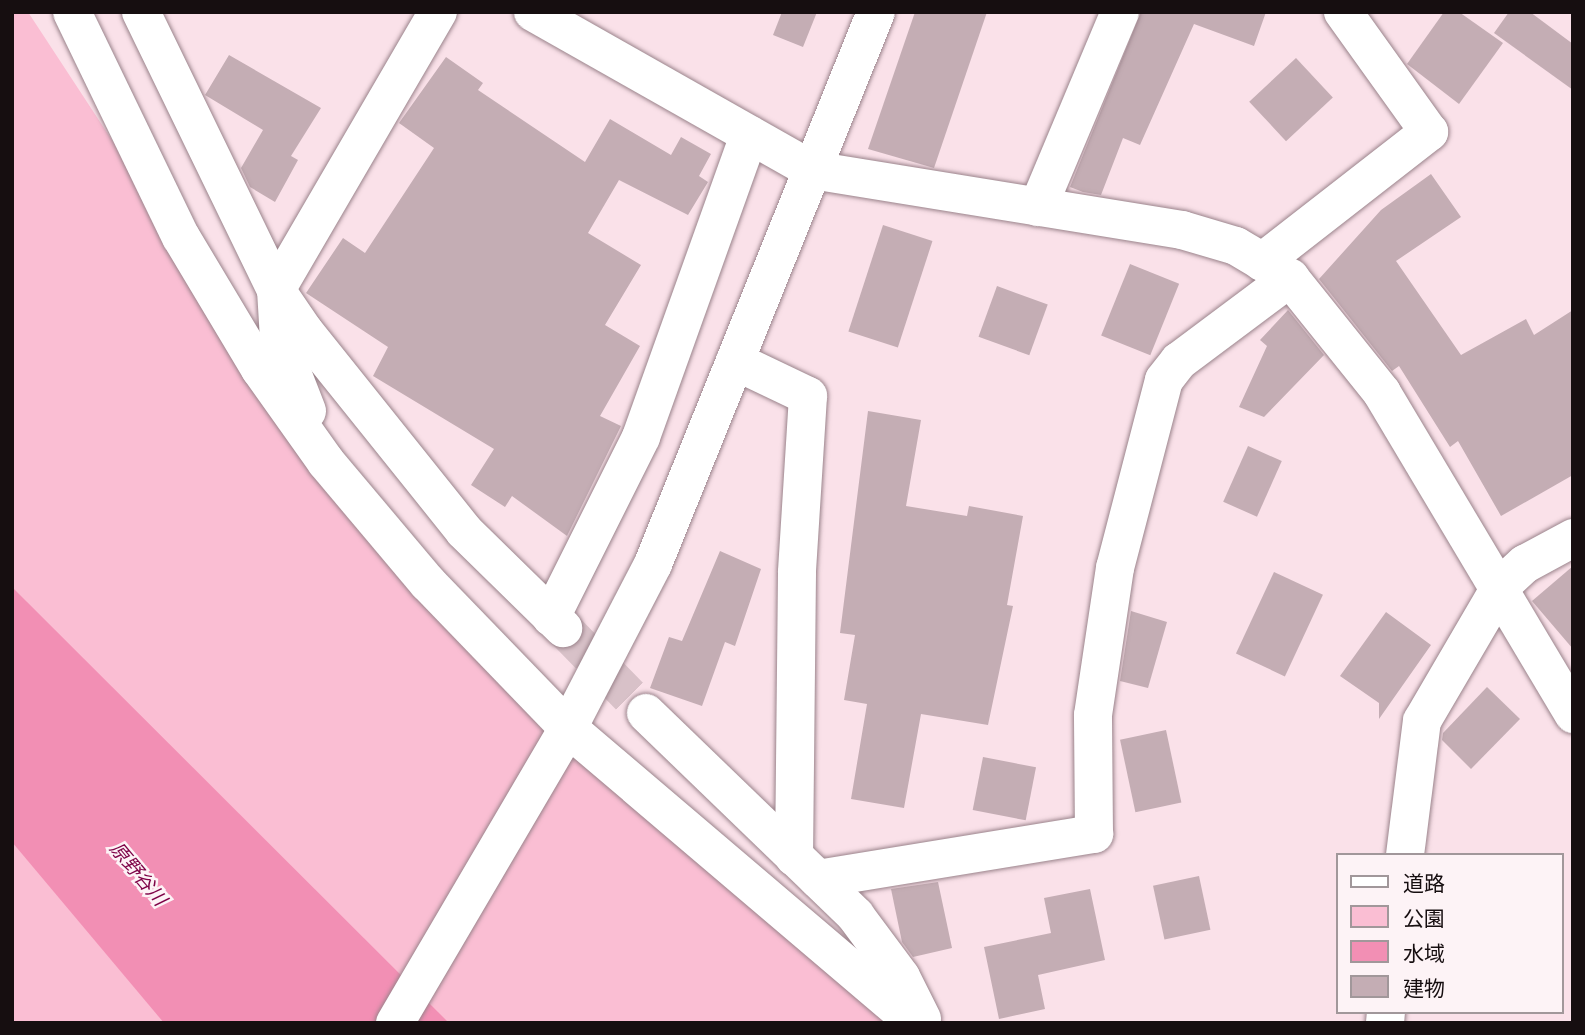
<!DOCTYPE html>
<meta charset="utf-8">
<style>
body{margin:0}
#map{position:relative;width:1585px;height:1035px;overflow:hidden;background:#fae1e9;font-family:"IBM Plex Sans","Noto Sans JP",sans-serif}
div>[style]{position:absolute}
.green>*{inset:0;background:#fabed3}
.water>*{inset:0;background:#f28fb4}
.building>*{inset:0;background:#c4adb4;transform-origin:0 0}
.minor-tunnel>*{height:38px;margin-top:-19px;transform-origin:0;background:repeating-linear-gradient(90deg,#d8c1c8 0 38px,transparent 0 57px)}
.roads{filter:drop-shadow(0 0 2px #9a838b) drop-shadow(0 0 2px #9a838b)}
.minor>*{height:38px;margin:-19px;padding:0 19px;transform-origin:19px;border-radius:19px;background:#fff}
span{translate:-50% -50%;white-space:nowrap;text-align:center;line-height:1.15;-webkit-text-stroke:5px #fdf3f6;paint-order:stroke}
.water-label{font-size:19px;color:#7e0347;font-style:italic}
.frame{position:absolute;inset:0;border:14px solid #160e10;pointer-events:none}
.legend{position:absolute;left:1336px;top:853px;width:228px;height:161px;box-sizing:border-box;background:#fdf3f6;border:2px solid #a1979a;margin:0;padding:9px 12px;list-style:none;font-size:21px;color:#160e10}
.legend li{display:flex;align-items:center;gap:14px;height:35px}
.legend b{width:35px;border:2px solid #a1979a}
</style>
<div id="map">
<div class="green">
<div style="clip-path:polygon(12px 12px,28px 12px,401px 581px,898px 1023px,12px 1023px)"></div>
</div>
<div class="water">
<div style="clip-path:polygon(12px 587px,449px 1023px,164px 1023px,12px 842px)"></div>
</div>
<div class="building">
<div style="clip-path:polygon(782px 12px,817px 12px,803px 47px,773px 35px)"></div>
<div style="clip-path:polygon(915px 12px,987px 12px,934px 168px,868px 149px)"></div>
<div style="clip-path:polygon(1141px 12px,1266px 12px,1254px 46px,1194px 24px,1140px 145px,1123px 138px,1101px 195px,1083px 192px,1070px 187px)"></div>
<div style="clip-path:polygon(1444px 12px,1459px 12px,1503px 43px,1459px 104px,1407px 64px)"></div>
<div style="clip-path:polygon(1509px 12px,1530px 12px,1573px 44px,1573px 90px,1494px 33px)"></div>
<div style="clip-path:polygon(229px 55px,321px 108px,291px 156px,298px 160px,275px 202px,250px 187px,241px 168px,263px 130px,205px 95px)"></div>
<div style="clip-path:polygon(446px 57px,483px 83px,478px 90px,585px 162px,610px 119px,671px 155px,681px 137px,711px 154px,699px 176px,708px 182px,688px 215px,619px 180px,588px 233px,641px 265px,605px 325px,640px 346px,600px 416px,621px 426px,567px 536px,512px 496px,505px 507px,471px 485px,494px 449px,373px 376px,388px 347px,306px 293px,343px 238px,365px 253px,434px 148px,399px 123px)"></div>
<div style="left:1296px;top:58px;width:54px;height:64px;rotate:47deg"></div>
<div style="clip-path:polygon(1431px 174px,1461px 217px,1396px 261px,1461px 355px,1526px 319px,1534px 335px,1573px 310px,1573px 475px,1501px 516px,1458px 441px,1450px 447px,1399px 366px,1392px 371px,1319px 279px,1381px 210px)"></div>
<div style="left:883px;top:225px;width:52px;height:112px;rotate:18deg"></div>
<div style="left:1130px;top:264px;width:53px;height:77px;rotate:22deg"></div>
<div style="left:997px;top:286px;width:54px;height:54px;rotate:20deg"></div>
<div style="clip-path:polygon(1288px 310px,1324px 355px,1264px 417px,1239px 407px,1267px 346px,1260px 340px)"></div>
<div style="clip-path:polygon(868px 411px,921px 420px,906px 506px,967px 516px,969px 506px,1023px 516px,1007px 605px,1013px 606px,988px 725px,921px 714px,904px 808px,851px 799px,867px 704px,844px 700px,855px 635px,840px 633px)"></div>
<div style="left:1248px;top:446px;width:37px;height:61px;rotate:24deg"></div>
<div style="clip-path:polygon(720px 551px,761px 569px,735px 646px,725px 642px,702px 706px,650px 688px,669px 637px,682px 641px)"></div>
<div style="clip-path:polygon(1573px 566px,1573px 649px,1532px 601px)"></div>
<div style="left:1274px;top:572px;width:54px;height:90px;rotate:25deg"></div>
<div style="clip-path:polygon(1131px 611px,1167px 622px,1148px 688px,1120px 681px)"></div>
<div style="clip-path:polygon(1386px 612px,1431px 645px,1379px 719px,1379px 703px,1340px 676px)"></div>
<div style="clip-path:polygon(1487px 687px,1520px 719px,1471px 769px,1442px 740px,1443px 733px)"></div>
<div style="left:1166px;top:730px;width:74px;height:47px;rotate:78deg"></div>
<div style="left:983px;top:757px;width:54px;height:54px;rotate:11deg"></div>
<div style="left:1199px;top:876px;width:55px;height:47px;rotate:78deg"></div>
<div style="clip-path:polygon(938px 882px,952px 948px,913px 957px,902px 942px,891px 889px)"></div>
<div style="clip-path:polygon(1090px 889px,1105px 960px,1038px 975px,1045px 1009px,999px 1019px,984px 947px,1051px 933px,1044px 898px)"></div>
</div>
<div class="minor-tunnel">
<div style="left:563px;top:628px;width:119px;rotate:45.7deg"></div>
</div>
<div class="roads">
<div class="minor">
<div style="left:72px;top:12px;width:250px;rotate:64.2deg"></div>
<div style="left:181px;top:237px;width:154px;rotate:59.1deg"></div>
<div style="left:260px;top:369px;width:114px;rotate:54.6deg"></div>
<div style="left:326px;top:462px;width:158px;rotate:49.9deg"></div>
<div style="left:428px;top:583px;width:202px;rotate:46deg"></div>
<div style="left:568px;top:728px;width:455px;rotate:40.4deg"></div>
<div style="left:141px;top:12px;width:309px;rotate:64.1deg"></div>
<div style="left:276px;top:290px;width:50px;rotate:55.7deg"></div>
<div style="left:304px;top:331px;width:256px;rotate:51.3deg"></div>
<div style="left:464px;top:531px;width:139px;rotate:44.4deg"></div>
<div style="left:533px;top:12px;width:321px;rotate:29.5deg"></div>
<div style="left:812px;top:170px;width:375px;rotate:9.2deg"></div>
<div style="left:1182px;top:230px;width:56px;rotate:16.5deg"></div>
<div style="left:1236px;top:246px;width:63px;rotate:30.7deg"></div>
<div style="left:1290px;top:278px;width:147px;rotate:51.3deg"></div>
<div style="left:1382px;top:393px;width:374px;rotate:59.2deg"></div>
<div style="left:1038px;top:207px;width:212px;rotate:-67.2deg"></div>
<div style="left:1262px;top:262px;width:212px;rotate:-37.9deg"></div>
<div style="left:1429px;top:132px;width:148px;rotate:-125.6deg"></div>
<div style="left:735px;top:361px;width:81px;rotate:25.6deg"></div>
<div style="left:808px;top:396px;width:177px;rotate:93.6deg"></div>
<div style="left:797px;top:573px;width:284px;rotate:90.6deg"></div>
<div style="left:307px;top:411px;width:77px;rotate:-111.3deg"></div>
<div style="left:279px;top:339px;width:49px;rotate:-93.5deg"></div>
<div style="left:276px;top:290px;width:322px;rotate:-59.8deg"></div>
<div style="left:551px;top:617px;width:201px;rotate:-63.4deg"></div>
<div style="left:641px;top:437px;width:321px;rotate:-70.3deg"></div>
<div style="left:646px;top:713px;width:291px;rotate:44deg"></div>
<div style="left:855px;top:915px;width:77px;rotate:53.4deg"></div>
<div style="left:901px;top:977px;width:47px;rotate:63.4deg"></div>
<div style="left:1405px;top:855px;width:135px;rotate:-82.8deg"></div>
<div style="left:1422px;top:721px;width:156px;rotate:-59.7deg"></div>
<div style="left:1501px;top:586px;width:33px;rotate:-43deg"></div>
<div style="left:1525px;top:564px;width:55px;rotate:-28.4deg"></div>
<div style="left:818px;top:879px;width:280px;rotate:-9.3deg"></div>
<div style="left:1094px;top:834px;width:119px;rotate:-90.5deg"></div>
<div style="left:1093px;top:715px;width:149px;rotate:-81.5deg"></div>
<div style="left:1115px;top:568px;width:194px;rotate:-75.4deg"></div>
<div style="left:1164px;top:380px;width:24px;rotate:-52deg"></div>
<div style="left:1179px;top:361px;width:139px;rotate:-36.8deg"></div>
<div style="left:395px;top:1023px;width:342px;rotate:-59.6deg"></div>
<div style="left:568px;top:728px;width:185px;rotate:-62.6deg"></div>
<div style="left:653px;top:564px;width:595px;rotate:-68deg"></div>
<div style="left:1385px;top:1023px;width:11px;rotate:-85deg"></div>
</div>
</div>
<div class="water-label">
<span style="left:138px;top:874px;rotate:50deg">原野谷川</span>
</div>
<div class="frame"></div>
<ul class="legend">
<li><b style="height:9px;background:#fff"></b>道路</li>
<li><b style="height:19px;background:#fabed3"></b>公園</li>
<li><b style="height:19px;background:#f28fb4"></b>水域</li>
<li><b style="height:19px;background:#c4adb4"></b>建物</li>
</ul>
</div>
